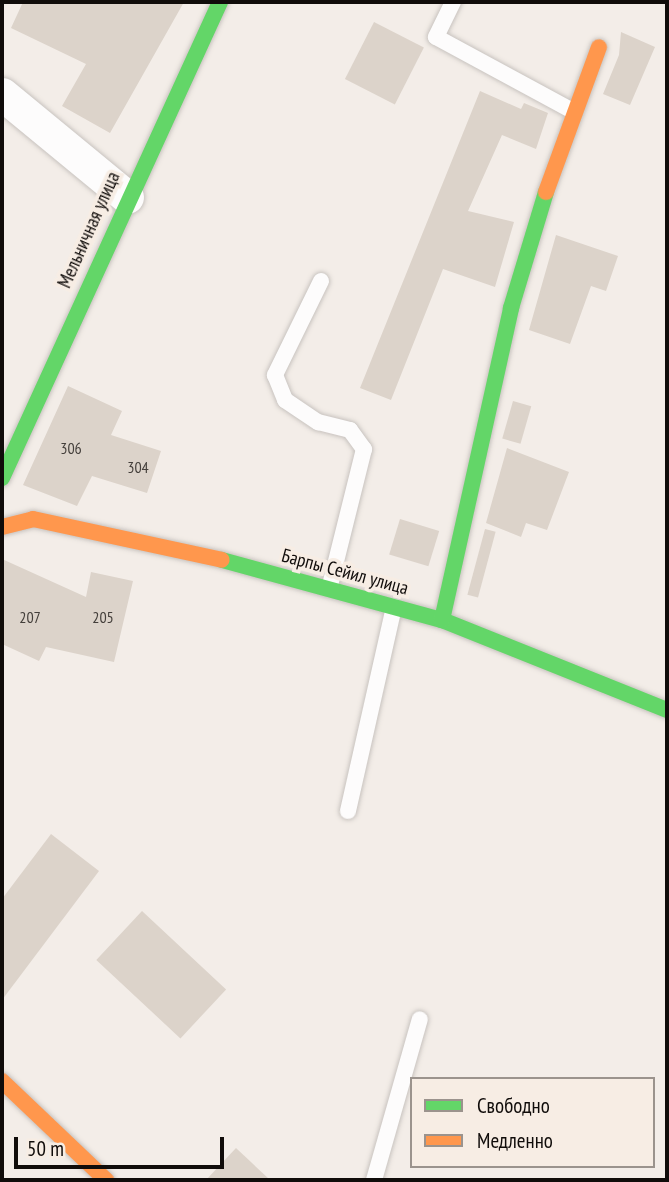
<!DOCTYPE html>
<meta charset="utf-8">
<style>
body{margin:0}
#map{position:relative;width:669px;height:1182px;overflow:hidden;background:#f3ede8;font-family:"PT Sans Narrow",sans-serif}
div>[style]{position:absolute}
.building>*{inset:0;background:#dcd3ca;transform-origin:0 0}
.roads{filter:drop-shadow(0 0 2px #c8c3bf) drop-shadow(0 0 2px #c8c3bf)}
.lane>*{height:16px;margin:-8px;padding:0 8px;transform-origin:8px;border-radius:8px;background:#fdfcfc}
.street>*{height:33px;margin:-16.5px;padding:0 16.5px;transform-origin:16.5px;border-radius:16.5px;background:#fdfcfc}
.fast>*{height:16px;margin:-8px;padding:0 8px;transform-origin:8px;border-radius:8px;background:#63d668}
.slow>*{height:16px;margin:-8px;padding:0 8px;transform-origin:8px;border-radius:8px;background:#ff974d}
span{translate:-50% -50%;white-space:nowrap;text-align:center;line-height:1.15;-webkit-text-stroke:7px #f7ede4;paint-order:stroke}
.number-label{font-size:16px;color:#443f3b}
.number-label span{-webkit-text-stroke-width:0}
.street-label{font-size:19px;color:#100c0a}
.frame{position:absolute;inset:0;border:4px solid #100c0a;pointer-events:none}
.legend{position:absolute;left:410px;top:1077px;width:245px;height:91px;box-sizing:border-box;background:#f7ede4;border:2px solid #9b938d;margin:0;padding:9px 12px;list-style:none;font-size:21px;color:#100c0a}
.legend li{display:flex;align-items:center;gap:14px;height:35px}
.legend b{width:35px;border:2px solid #9b938d}
.scale{position:absolute;left:14px;top:1137px;width:210px;height:32px;box-sizing:border-box;border:4px solid #100c0a;border-top:0;padding-left:9px;font-size:21px;line-height:24px;white-space:nowrap;color:#100c0a;-webkit-text-stroke:5px #f7ede4;paint-order:stroke}
</style>
<div id="map">
<div class="building">
<div style="clip-path:polygon(23px 2px,184px 2px,110px 133px,62px 106px,86px 64px,11px 28px)"></div>
<div style="left:374px;top:22px;width:56px;height:64px;rotate:27deg"></div>
<div style="clip-path:polygon(621px 32px,655px 47px,630px 105px,603px 94px,619px 55px)"></div>
<div style="clip-path:polygon(480px 91px,521px 109px,524px 103px,548px 113px,536px 149px,502px 135px,468px 211px,514px 222px,495px 287px,443px 269px,391px 400px,360px 388px)"></div>
<div style="clip-path:polygon(556px 235px,618px 256px,606px 291px,591px 286px,570px 344px,529px 330px)"></div>
<div style="clip-path:polygon(68px 386px,122px 411px,111px 435px,161px 451px,147px 493px,92px 476px,77px 506px,23px 485px)"></div>
<div style="left:513px;top:401px;width:19px;height:39px;rotate:16deg"></div>
<div style="clip-path:polygon(507px 448px,569px 472px,547px 530px,526px 523px,521px 537px,486px 523px)"></div>
<div style="left:400px;top:519px;width:41px;height:37px;rotate:17deg"></div>
<div style="left:485px;top:529px;width:11px;height:68px;rotate:15deg"></div>
<div style="clip-path:polygon(2px 559px,86px 597px,91px 572px,133px 581px,114px 662px,46px 647px,39px 661px,2px 644px)"></div>
<div style="clip-path:polygon(51px 834px,99px 871px,2px 1000px,2px 899px)"></div>
<div style="left:142px;top:911px;width:115px;height:67px;rotate:43deg"></div>
<div style="clip-path:polygon(236px 1148px,270px 1180px,206px 1180px)"></div>
</div>
<div class="roads">
<div class="lane">
<div style="left:453px;top:2px;width:39px;rotate:116deg"></div>
<div style="left:436px;top:37px;width:156px;rotate:28.4deg"></div>
<div style="left:321px;top:281px;width:105px;rotate:116.1deg"></div>
<div style="left:275px;top:375px;width:27px;rotate:68deg"></div>
<div style="left:285px;top:400px;width:40px;rotate:34deg"></div>
<div style="left:318px;top:422px;width:33px;rotate:14deg"></div>
<div style="left:350px;top:430px;width:24px;rotate:54deg"></div>
<div style="left:364px;top:449px;width:144px;rotate:104deg"></div>
<div style="left:348px;top:811px;width:209px;rotate:-77.3deg"></div>
<div style="left:374px;top:1180px;width:167px;rotate:-74.1deg"></div>
</div>
<div class="street">
<div style="left:2px;top:94px;width:162px;rotate:39.5deg"></div>
</div>
<div class="fast">
<div style="left:2px;top:478px;width:524px;rotate:-65.39deg"></div>
<div style="left:222px;top:560px;width:228px;rotate:15.3deg"></div>
<div style="left:442px;top:620px;width:242px;rotate:21.8deg"></div>
<div style="left:442px;top:620px;width:320px;rotate:-77.5deg"></div>
<div style="left:511px;top:308px;width:121px;rotate:-73.2deg"></div>
</div>
<div class="slow">
<div style="left:546px;top:192px;width:154px;rotate:-69.9deg"></div>
<div style="left:2px;top:527px;width:32px;rotate:-14deg"></div>
<div style="left:33px;top:519px;width:193px;rotate:12.2deg"></div>
<div style="left:2px;top:1081px;width:144px;rotate:43.6deg"></div>
</div>
</div>
<div class="number-label">
<span style="left:71px;top:448px">306</span>
<span style="left:138px;top:467px">304</span>
<span style="left:30px;top:617px">207</span>
<span style="left:103px;top:617px">205</span>
</div>
<div class="street-label">
<span style="left:89px;top:230px;rotate:-66deg">Мельничная улица</span>
<span style="left:345px;top:572px;rotate:15deg">Барпы Сейил улица</span>
</div>
<div class="frame"></div>
<ul class="legend">
<li><b style="height:9px;background:#63d668"></b>Свободно</li>
<li><b style="height:9px;background:#ff974d"></b>Медленно</li>
</ul>
<div class="scale">50 m</div>
</div>
